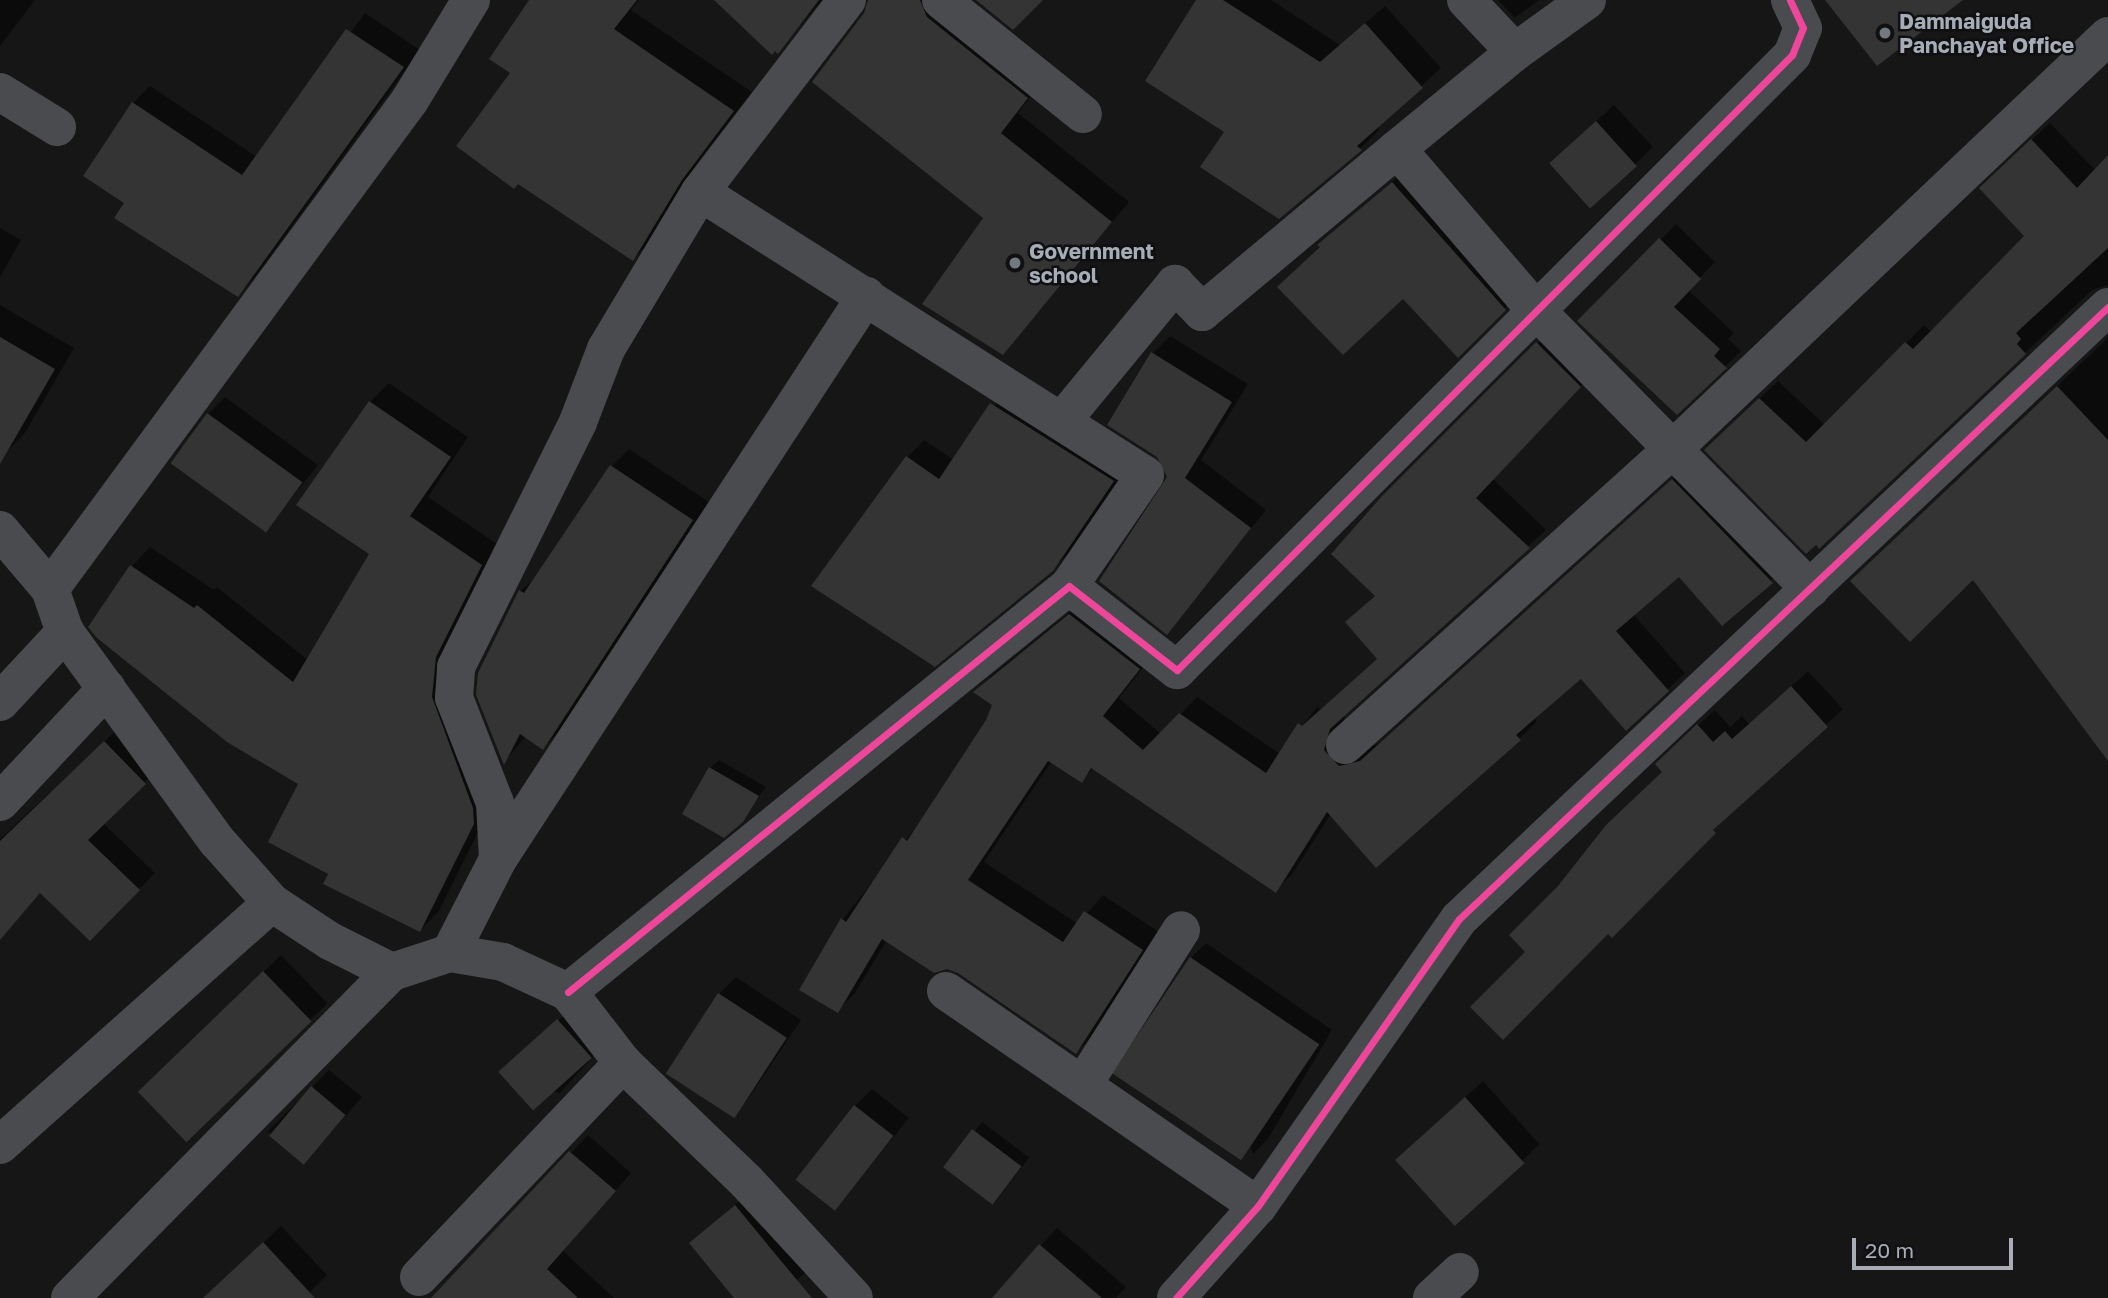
<!DOCTYPE html>
<style>
body{margin:0}
#map{position:relative;width:2108px;height:1298px;overflow:hidden;background:#161616;font-family:"Golos Text",sans-serif}
div>[style]{position:absolute}
.shadow>*{inset:0;background:#0007;transform-origin:0 0}
.building>*{inset:0;background:#343435;transform-origin:0 0}
.minor>*{height:38px;margin:-19px;padding:0 19px;transform-origin:19px;border-radius:19px;background:#494b4f}
.cycleway>*{height:7px;margin:-3.5px;padding:0 3.5px;transform-origin:3.5px;border-radius:3.5px;background:#ed469a}
.dots>*{width:19px;height:19px;translate:-50% -50%;box-sizing:border-box;border:4px solid #101012;border-radius:50%}
span{translate:-50% -50%;white-space:nowrap;text-align:center;line-height:1.15;-webkit-text-stroke:5px #101012;paint-order:stroke}
.poi-label{font-size:21px;color:#a6adb7;font-weight:700}
.left{translate:0 -50%;text-align:left}
.scale{position:absolute;left:1852px;top:1238px;width:161px;height:32px;box-sizing:border-box;border:4px solid #a6adb7;border-top:0;padding-left:9px;font-size:21px;line-height:24px;white-space:nowrap;color:#a6adb7;-webkit-text-stroke:5px #101012;paint-order:stroke}
</style>
<div id="map">
<div class="shadow">
<div style="clip-path:polygon(0 0,35px 0,0 46px)"></div>
<div style="clip-path:polygon(531px 0,639px 0,631px 10px,752px 92px,700px 159px,652px 240px,633px 259px,513px 73px)"></div>
<div style="clip-path:polygon(717px 0,822px 0,778px 51px)"></div>
<div style="clip-path:polygon(868px 0,948px 0,1045px 78px,1018px 113px,1129px 202px,1003px 353px,985px 217px,866px 13px)"></div>
<div style="clip-path:polygon(1199px 0,1271px 0,1340px 45px,1385px 6px,1441px 68px,1376px 127px,1379px 130px,1360px 149px,1226px 131px)"></div>
<div style="clip-path:polygon(1498px 0,1539px 0,1515px 18px)"></div>
<div style="clip-path:polygon(365px 13px,420px 50px,255px 277px,238px 295px,126px 203px,133px 103px,150px 86px,257px 157px)"></div>
<div style="clip-path:polygon(1614px 105px,1653px 147px,1591px 205px,1569px 146px)"></div>
<div style="clip-path:polygon(2050px 123px,2096px 171px,2108px 158px,2108px 285px,2092px 290px,1819px 547px,1814px 545px,1724px 432px,1778px 381px,1825px 425px,1924px 325px,1932px 333px,2027px 236px,1999px 171px)"></div>
<div style="clip-path:polygon(1409px 167px,1521px 292px,1458px 355px,1403px 296px,1319px 244px)"></div>
<div style="clip-path:polygon(1676px 224px,1715px 262px,1688px 290px,1734px 333px,1728px 339px,1741px 351px,1677px 413px,1580px 321px)"></div>
<div style="clip-path:polygon(0 228px,21px 240px,0 277px)"></div>
<div style="clip-path:polygon(0 305px,74px 348px,25px 433px,5px 453px,0 450px)"></div>
<div style="clip-path:polygon(1555px 326px,1597px 369px,1493px 479px,1546px 530px,1346px 712px,1340px 731px,1356px 749px,1379px 744px,1690px 463px,1789px 564px,1722px 624px,1679px 575px,1633px 614px,1685px 673px,1667px 690px,1581px 677px,1533px 718px,1537px 721px,1519px 739px,1331px 814px,1293px 873px,1275px 891px,1094px 768px,1081px 780px,1052px 761px,984px 862px,1078px 924px,1103px 895px,1159px 932px,1093px 1035px,1076px 1052px,959px 971px,887px 940px,855px 993px,838px 1010px,842px 920px,921px 821px,987px 721px,994px 704px,975px 692px,992px 675px,1088px 598px,1156px 651px,1119px 698px,1161px 734px,1197px 697px,1280px 754px,1317px 707px,1321px 709px,1379px 658px,1365px 605px,1376px 595px,1333px 554px)"></div>
<div style="clip-path:polygon(1170px 336px,1248px 384px,1201px 460px,1266px 510px,1167px 632px,1169px 477px,1153px 353px)"></div>
<div style="clip-path:polygon(2108px 338px,2108px 451px,1870px 563px)"></div>
<div style="clip-path:polygon(389px 383px,468px 437px,428px 497px,500px 546px,455px 637px,492px 804px,439px 911px,420px 930px,331px 874px,300px 784px,132px 566px,150px 547px,214px 590px,217px 587px,308px 660px,371px 553px,370px 402px)"></div>
<div style="clip-path:polygon(1009px 387px,1130px 464px,1070px 552px,1052px 570px,907px 458px,924px 440px,954px 460px)"></div>
<div style="clip-path:polygon(225px 397px,318px 465px,266px 529px,208px 414px)"></div>
<div style="clip-path:polygon(629px 449px,709px 502px,560px 731px,543px 748px,526px 736px,504px 762px,479px 673px,520px 591px,539px 575px,612px 466px)"></div>
<div style="clip-path:polygon(1808px 671px,1843px 709px,1729px 814px,1612px 935px,1608px 932px,1528px 952px,1559px 887px,1664px 772px,1673px 748px,1715px 710px,1730px 727px,1742px 716px,1749px 724px)"></div>
<div style="clip-path:polygon(121px 726px,161px 766px,103px 823px,155px 873px,90px 939px,41px 892px,0 939px,0 839px)"></div>
<div style="clip-path:polygon(719px 760px,766px 787px,742px 820px,710px 768px)"></div>
<div style="clip-path:polygon(1206px 943px,1332px 1030px,1268px 1139px,1253px 1154px,1191px 958px)"></div>
<div style="left:281px;top:955px;width:67px;height:197px;rotate:46deg"></div>
<div style="clip-path:polygon(736px 977px,801px 1020px,748px 1099px,731px 1116px,719px 994px)"></div>
<div style="clip-path:polygon(575px 1003px,608px 1040px,560px 1093px,506px 1077px)"></div>
<div style="clip-path:polygon(329px 1070px,362px 1097px,305px 1162px,268px 1131px)"></div>
<div style="clip-path:polygon(1483px 1081px,1539px 1144px,1522px 1161px,1414px 1143px)"></div>
<div style="clip-path:polygon(872px 1089px,909px 1118px,834px 1209px,855px 1106px)"></div>
<div style="left:982px;top:1122px;width:59px;height:58px;rotate:37deg"></div>
<div style="clip-path:polygon(588px 1135px,631px 1173px,563px 1251px,614px 1298px,434px 1298px)"></div>
<div style="clip-path:polygon(753px 1189px,815px 1264px,776px 1298px,736px 1298px,691px 1243px)"></div>
<div style="clip-path:polygon(281px 1226px,327px 1275px,304px 1298px,230px 1298px,235px 1269px)"></div>
<div style="clip-path:polygon(1057px 1228px,1126px 1287px,1116px 1298px,993px 1298px)"></div>
</div>
<div class="building">
<div style="clip-path:polygon(529px 0,637px 0,614px 29px,734px 111px,682px 180px,633px 261px,518px 184px,514px 189px,456px 146px,510px 73px,489px 59px)"></div>
<div style="clip-path:polygon(714px 0,819px 0,778px 54px,775px 51px,772px 55px)"></div>
<div style="clip-path:polygon(868px 0,920px 0,927px 17px,1028px 98px,1001px 133px,1112px 222px,1003px 355px,922px 304px,983px 218px,812px 82px,864px 13px)"></div>
<div style="clip-path:polygon(976px 0,1043px 0,1013px 30px)"></div>
<div style="clip-path:polygon(1196px 0,1223px 0,1320px 62px,1365px 23px,1423px 88px,1357px 146px,1362px 150px,1279px 219px,1200px 167px,1224px 132px,1145px 81px)"></div>
<div style="clip-path:polygon(1825px 0,1963px 0,1877px 66px)"></div>
<div style="clip-path:polygon(346px 29px,404px 67px,238px 297px,114px 218px,124px 203px,83px 176px,132px 102px,242px 175px)"></div>
<div style="left:1596px;top:121px;width:61px;height:63px;rotate:48deg"></div>
<div style="clip-path:polygon(2031px 139px,2077px 188px,2108px 155px,2108px 248px,2016px 333px,2021px 339px,2017px 344px,2026px 354px,1819px 549px,1816px 545px,1806px 554px,1704px 450px,1759px 398px,1806px 442px,1905px 342px,1913px 349px,2024px 236px,1979px 188px)"></div>
<div style="clip-path:polygon(1392px 182px,1506px 310px,1458px 358px,1403px 299px,1343px 355px,1277px 287px,1320px 247px,1317px 245px)"></div>
<div style="clip-path:polygon(1659px 238px,1701px 279px,1674px 307px,1720px 349px,1714px 356px,1727px 368px,1677px 415px,1577px 321px)"></div>
<div style="clip-path:polygon(0 337px,55px 369px,0 464px)"></div>
<div style="clip-path:polygon(1536px 342px,1581px 387px,1476px 498px,1530px 548px,1330px 729px,1324px 750px,1339px 766px,1360px 761px,1672px 479px,1773px 583px,1722px 626px,1679px 577px,1616px 631px,1669px 691px,1626px 731px,1581px 679px,1516px 735px,1521px 740px,1376px 868px,1327px 812px,1276px 893px,1091px 768px,1082px 783px,1048px 761px,968px 880px,1063px 942px,1084px 911px,1143px 950px,1076px 1054px,958px 973px,947px 969px,934px 973px,882px 939px,838px 1013px,799px 990px,841px 918px,846px 922px,902px 837px,907px 841px,986px 720px,992px 705px,973px 692px,1069px 614px,1140px 669px,1103px 716px,1143px 750px,1179px 713px,1266px 773px,1298px 723px,1302px 726px,1377px 659px,1345px 622px,1375px 596px,1331px 554px,1382px 496px)"></div>
<div style="clip-path:polygon(1151px 352px,1232px 402px,1185px 478px,1251px 528px,1167px 635px,1099px 581px,1167px 477px,1157px 457px,1107px 425px)"></div>
<div style="clip-path:polygon(2057px 386px,2108px 440px,2108px 761px,1973px 580px,1910px 642px,1850px 581px)"></div>
<div style="clip-path:polygon(369px 401px,451px 457px,410px 516px,482px 565px,436px 657px,432px 697px,473px 808px,474px 824px,420px 932px,323px 884px,328px 874px,268px 842px,298px 784px,227px 742px,97px 638px,88px 627px,130px 565px,194px 608px,197px 605px,293px 682px,369px 554px,296px 505px)"></div>
<div style="clip-path:polygon(990px 403px,1114px 481px,1053px 571px,935px 667px,811px 586px,906px 456px,939px 479px)"></div>
<div style="left:207px;top:413px;width:118px;height:62px;rotate:36deg"></div>
<div style="clip-path:polygon(610px 465px,693px 520px,543px 750px,520px 734px,504px 765px,476px 695px,478px 673px,519px 590px,524px 593px)"></div>
<div style="clip-path:polygon(1791px 686px,1828px 727px,1713px 830px,1716px 833px,1612px 938px,1608px 934px,1503px 1040px,1470px 1007px,1525px 952px,1509px 935px,1558px 886px,1606px 825px,1662px 772px,1655px 764px,1697px 724px,1713px 742px,1725px 731px,1732px 739px)"></div>
<div style="clip-path:polygon(104px 741px,146px 784px,88px 840px,140px 890px,90px 941px,40px 893px,0 940px,0 841px)"></div>
<div style="clip-path:polygon(709px 767px,759px 796px,743px 822px,724px 838px,682px 814px)"></div>
<div style="left:1190px;top:957px;width:156px;height:140px;rotate:34deg"></div>
<div style="left:263px;top:971px;width:70px;height:174px;rotate:46deg"></div>
<div style="left:718px;top:993px;width:82px;height:96px;rotate:33deg"></div>
<div style="left:557px;top:1019px;width:52px;height:79px;rotate:48deg"></div>
<div style="left:311px;top:1086px;width:45px;height:65px;rotate:40deg"></div>
<div style="left:1465px;top:1097px;width:89px;height:94px;rotate:48deg"></div>
<div style="left:854px;top:1105px;width:50px;height:95px;rotate:38deg"></div>
<div style="left:972px;top:1129px;width:62px;height:48px;rotate:37deg"></div>
<div style="clip-path:polygon(569px 1151px,616px 1191px,547px 1269px,578px 1298px,431px 1298px)"></div>
<div style="clip-path:polygon(735px 1205px,772px 1250px,812px 1298px,734px 1298px,689px 1243px)"></div>
<div style="clip-path:polygon(263px 1242px,315px 1298px,203px 1298px)"></div>
<div style="clip-path:polygon(1039px 1244px,1102px 1298px,992px 1298px)"></div>
</div>
<div class="minor">
<div style="left:941px;top:0;width:182px;rotate:38.8deg"></div>
<div style="left:1466px;top:0;width:71px;rotate:46.7deg"></div>
<div style="left:1587px;top:0;width:89px;rotate:144.2deg"></div>
<div style="left:1515px;top:52px;width:153px;rotate:140.6deg"></div>
<div style="left:1397px;top:149px;width:210px;rotate:49.3deg"></div>
<div style="left:1534px;top:308px;width:394px;rotate:45.5deg"></div>
<div style="left:0;top:92px;width:67px;rotate:31.6deg"></div>
<div style="left:700px;top:192px;width:527px;rotate:32.45deg"></div>
<div style="left:1145px;top:475px;width:135px;rotate:124.4deg"></div>
<div style="left:1062px;top:421px;width:178px;rotate:-50.5deg"></div>
<div style="left:1175px;top:284px;width:39px;rotate:46deg"></div>
<div style="left:1202px;top:312px;width:254px;rotate:-39.9deg"></div>
<div style="left:0;top:530px;width:77px;rotate:49.7deg"></div>
<div style="left:50px;top:589px;width:46px;rotate:70.8deg"></div>
<div style="left:65px;top:632px;width:258px;rotate:54deg"></div>
<div style="left:217px;top:841px;width:83px;rotate:48.4deg"></div>
<div style="left:272px;top:903px;width:69px;rotate:33.2deg"></div>
<div style="left:330px;top:941px;width:69px;rotate:26.6deg"></div>
<div style="left:392px;top:972px;width:61px;rotate:-18.1deg"></div>
<div style="left:450px;top:953px;width:54px;rotate:9.6deg"></div>
<div style="left:503px;top:962px;width:72px;rotate:24.8deg"></div>
<div style="left:568px;top:992px;width:90px;rotate:52.2deg"></div>
<div style="left:623px;top:1063px;width:170px;rotate:43.8deg"></div>
<div style="left:746px;top:1181px;width:159px;rotate:47.3deg"></div>
<div style="left:50px;top:589px;width:607px;rotate:-53.64deg"></div>
<div style="left:410px;top:100px;width:117px;rotate:-58.6deg"></div>
<div style="left:0;top:702px;width:96px;rotate:-47.1deg"></div>
<div style="left:1345px;top:745px;width:445px;rotate:-42.1deg"></div>
<div style="left:1675px;top:447px;width:597px;rotate:-43.51deg"></div>
<div style="left:0;top:802px;width:156px;rotate:-46.8deg"></div>
<div style="left:498px;top:859px;width:56px;rotate:-93.1deg"></div>
<div style="left:495px;top:803px;width:113px;rotate:-111.3deg"></div>
<div style="left:454px;top:698px;width:31px;rotate:-86deg"></div>
<div style="left:456px;top:667px;width:274px;rotate:-63.5deg"></div>
<div style="left:578px;top:422px;width:78px;rotate:-69deg"></div>
<div style="left:606px;top:349px;width:183px;rotate:-59.1deg"></div>
<div style="left:700px;top:192px;width:242px;rotate:-52.6deg"></div>
<div style="left:450px;top:953px;width:106px;rotate:-62.9deg"></div>
<div style="left:498px;top:859px;width:673px;rotate:-56.83deg"></div>
<div style="left:946px;top:991px;width:379px;rotate:34.6deg"></div>
<div style="left:568px;top:992px;width:645px;rotate:-39.02deg"></div>
<div style="left:1069px;top:586px;width:137px;rotate:37.9deg"></div>
<div style="left:1177px;top:670px;width:870px;rotate:-45deg"></div>
<div style="left:1792px;top:55px;width:29px;rotate:-68deg"></div>
<div style="left:1803px;top:28px;width:31px;rotate:-115deg"></div>
<div style="left:1084px;top:1083px;width:181px;rotate:-57.6deg"></div>
<div style="left:0;top:1145px;width:364px;rotate:-41.7deg"></div>
<div style="left:419px;top:1277px;width:296px;rotate:-46.4deg"></div>
<div style="left:70px;top:1298px;width:458px;rotate:-45.4deg"></div>
<div style="left:1176px;top:1298px;width:123px;rotate:-48.3deg"></div>
<div style="left:1258px;top:1206px;width:350px;rotate:-55deg"></div>
<div style="left:1459px;top:919px;width:892px;rotate:-43.32deg"></div>
<div style="left:1432px;top:1298px;width:38px;rotate:-43deg"></div>
</div>
<div class="cycleway">
<div style="left:568px;top:992px;width:645px;rotate:-39.02deg"></div>
<div style="left:1069px;top:586px;width:137px;rotate:37.9deg"></div>
<div style="left:1177px;top:670px;width:870px;rotate:-45deg"></div>
<div style="left:1792px;top:55px;width:29px;rotate:-68deg"></div>
<div style="left:1803px;top:28px;width:31px;rotate:-115deg"></div>
<div style="left:1176px;top:1298px;width:123px;rotate:-48.3deg"></div>
<div style="left:1258px;top:1206px;width:350px;rotate:-55deg"></div>
<div style="left:1459px;top:919px;width:892px;rotate:-43.32deg"></div>
</div>
<div class="dots">
<div style="left:1885px;top:33px;background:#74787f"></div>
<div style="left:1015px;top:263px;background:#74787f"></div>
</div>
<div class="poi-label">
<span class="left" style="left:1899px;top:33px">Dammaiguda<br>Panchayat Office</span>
<span class="left" style="left:1029px;top:263px">Government<br>school</span>
</div>
<div class="scale">20 m</div>
</div>
